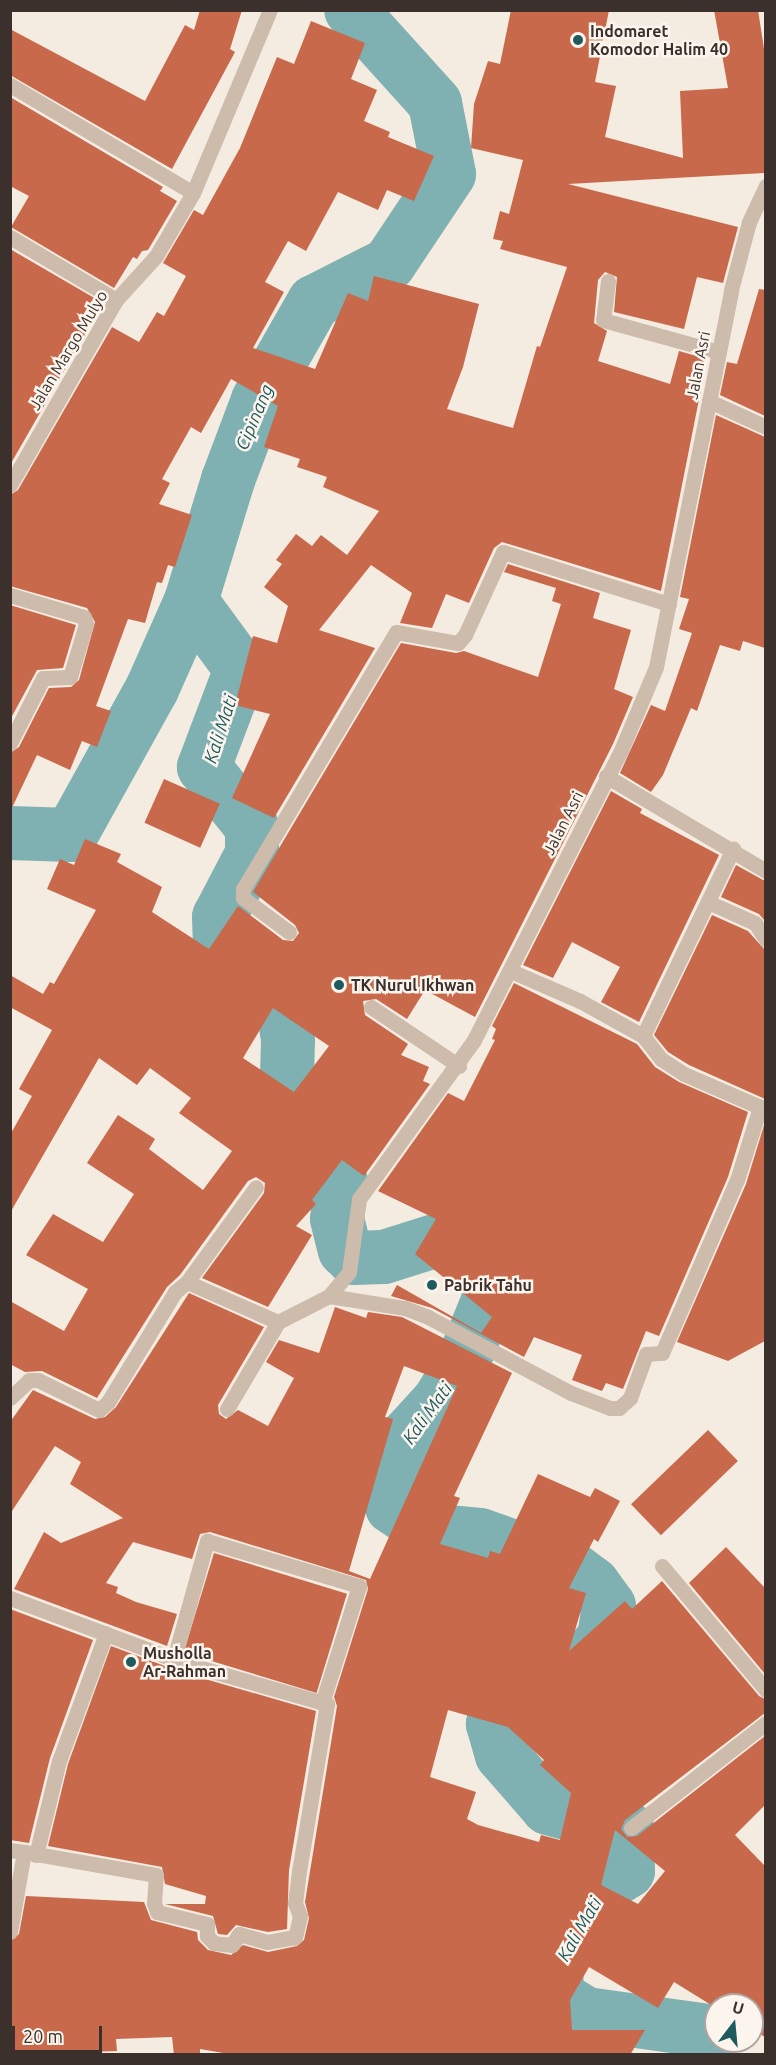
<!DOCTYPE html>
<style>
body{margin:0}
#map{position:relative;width:776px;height:2065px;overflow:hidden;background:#f4ebe1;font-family:Ubuntu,sans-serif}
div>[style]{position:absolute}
.river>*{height:54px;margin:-27px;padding:0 27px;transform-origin:27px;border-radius:27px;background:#7fb0b2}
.building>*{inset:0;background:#c8694b;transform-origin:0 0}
.street>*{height:15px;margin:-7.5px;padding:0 7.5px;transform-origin:7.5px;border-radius:7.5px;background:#cdbbac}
.dots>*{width:16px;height:16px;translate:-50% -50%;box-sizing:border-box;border:3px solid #fbf5ee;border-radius:50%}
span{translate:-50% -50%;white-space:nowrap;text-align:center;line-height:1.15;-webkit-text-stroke:5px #fbf5ee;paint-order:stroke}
.poi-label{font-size:16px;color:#3b302b;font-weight:700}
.left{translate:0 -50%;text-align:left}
.street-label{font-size:16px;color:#3b302b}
.water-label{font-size:18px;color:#1f5a5e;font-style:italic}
.frame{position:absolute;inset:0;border:12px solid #3b302b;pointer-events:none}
.north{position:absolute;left:704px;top:1993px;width:60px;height:60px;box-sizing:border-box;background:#fbf5ee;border:2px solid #aea6a0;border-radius:50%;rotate:16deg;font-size:16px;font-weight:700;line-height:24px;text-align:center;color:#3b302b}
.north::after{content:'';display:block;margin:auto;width:21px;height:27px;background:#1f5a5e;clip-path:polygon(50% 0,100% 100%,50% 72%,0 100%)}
.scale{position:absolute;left:12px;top:2026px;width:90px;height:27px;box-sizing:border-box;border:3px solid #3b302b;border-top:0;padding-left:8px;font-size:18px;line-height:21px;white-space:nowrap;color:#3b302b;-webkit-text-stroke:4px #fbf5ee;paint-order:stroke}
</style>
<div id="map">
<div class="river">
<div style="left:191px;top:601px;width:84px;rotate:53.7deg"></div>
<div style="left:241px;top:669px;width:105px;rotate:110.7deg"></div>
<div style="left:204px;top:767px;width:77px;rotate:51.3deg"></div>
<div style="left:252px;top:827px;width:27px;rotate:90deg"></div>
<div style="left:252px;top:854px;width:71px;rotate:117.6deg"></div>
<div style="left:219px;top:917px;width:28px;rotate:88deg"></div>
<div style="left:220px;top:945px;width:57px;rotate:35.7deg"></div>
<div style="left:266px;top:978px;width:31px;rotate:57deg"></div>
<div style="left:283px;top:1004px;width:36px;rotate:82deg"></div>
<div style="left:288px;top:1040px;width:73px;rotate:91.6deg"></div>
<div style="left:286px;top:1113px;width:36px;rotate:51deg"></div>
<div style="left:309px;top:1141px;width:31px;rotate:38deg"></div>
<div style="left:333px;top:1160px;width:23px;rotate:70deg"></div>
<div style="left:341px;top:1182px;width:37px;rotate:96deg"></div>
<div style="left:337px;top:1219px;width:32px;rotate:76deg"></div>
<div style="left:345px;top:1250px;width:11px;rotate:45deg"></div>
<div style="left:353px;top:1258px;width:31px;rotate:-2deg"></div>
<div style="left:384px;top:1257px;width:80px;rotate:-17.5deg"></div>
<div style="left:460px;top:1233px;width:24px;rotate:30deg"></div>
<div style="left:481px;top:1245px;width:38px;rotate:65deg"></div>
<div style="left:497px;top:1279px;width:87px;rotate:112.2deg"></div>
<div style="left:464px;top:1360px;width:48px;rotate:121.4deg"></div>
<div style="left:439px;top:1401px;width:47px;rotate:132.4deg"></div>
<div style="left:407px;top:1436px;width:30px;rotate:117deg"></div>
<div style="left:393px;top:1463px;width:23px;rotate:110deg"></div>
<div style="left:385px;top:1485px;width:23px;rotate:72deg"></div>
<div style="left:392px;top:1507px;width:41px;rotate:34.1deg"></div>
<div style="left:426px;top:1530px;width:54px;rotate:5.3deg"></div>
<div style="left:480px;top:1535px;width:94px;rotate:19.2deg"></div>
<div style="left:569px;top:1566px;width:30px;rotate:37deg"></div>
<div style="left:593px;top:1584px;width:27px;rotate:54deg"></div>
<div style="left:609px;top:1606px;width:32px;rotate:99deg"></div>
<div style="left:604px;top:1638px;width:32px;rotate:131deg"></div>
<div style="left:583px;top:1662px;width:28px;rotate:154deg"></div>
<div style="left:558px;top:1674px;width:30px;rotate:180deg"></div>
<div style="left:528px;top:1674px;width:29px;rotate:142deg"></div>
<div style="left:505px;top:1692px;width:34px;rotate:111deg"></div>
<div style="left:493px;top:1724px;width:32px;rotate:74deg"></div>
<div style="left:502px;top:1755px;width:70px;rotate:49deg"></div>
<div style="left:548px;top:1808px;width:46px;rotate:15.3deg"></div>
<div style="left:592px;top:1820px;width:25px"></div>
<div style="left:617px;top:1820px;width:13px;rotate:39deg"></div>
<div style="left:627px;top:1828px;width:43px;rotate:88.7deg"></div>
<div style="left:628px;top:1871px;width:28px;rotate:148deg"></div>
<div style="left:604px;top:1886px;width:60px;rotate:122.1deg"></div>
<div style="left:572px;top:1937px;width:33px;rotate:119deg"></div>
<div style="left:556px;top:1966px;width:30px;rotate:88deg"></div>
<div style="left:557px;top:1996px;width:34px;rotate:32deg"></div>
<div style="left:586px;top:2014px;width:131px;rotate:7.9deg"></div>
<div style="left:10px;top:833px;width:61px;rotate:1.9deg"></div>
<div style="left:71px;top:835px;width:167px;rotate:-61deg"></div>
<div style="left:152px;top:689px;width:96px;rotate:-66.1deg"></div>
<div style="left:191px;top:601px;width:127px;rotate:-73deg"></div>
<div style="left:228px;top:480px;width:85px;rotate:-69.4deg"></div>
<div style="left:258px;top:400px;width:113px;rotate:-60.3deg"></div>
<div style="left:314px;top:302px;width:84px;rotate:-26.9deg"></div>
<div style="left:389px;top:264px;width:108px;rotate:-56.3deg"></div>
<div style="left:449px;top:174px;width:72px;rotate:-101.2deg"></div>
<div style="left:435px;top:103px;width:125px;rotate:-132.1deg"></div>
</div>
<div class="building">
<div style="clip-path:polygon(200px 10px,242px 10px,230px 49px,235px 52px,172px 169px,10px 75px,10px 29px,145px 101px,185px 25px,194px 30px)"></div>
<div style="clip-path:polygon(511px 10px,609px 10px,595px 82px,616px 86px,605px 137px,683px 158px,680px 91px,728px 88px,714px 10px,758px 10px,765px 55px,765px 173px,568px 184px,738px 227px,723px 283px,697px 277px,684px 329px,614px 312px,617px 277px,605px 272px,598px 280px,594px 323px,607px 331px,598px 361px,670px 384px,679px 351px,707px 359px,661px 591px,502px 542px,494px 548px,469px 603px,446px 594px,432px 628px,400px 623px,412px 593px,371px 565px,319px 630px,375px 648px,274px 818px,232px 798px,270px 714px,235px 705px,253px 636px,277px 643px,288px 606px,264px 587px,282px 564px,276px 560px,296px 534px,312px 546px,321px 535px,347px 555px,379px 511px,323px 487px,327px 477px,297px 467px,300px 459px,264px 447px,278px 406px,231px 379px,201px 433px,191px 427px,162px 479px,170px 483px,159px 504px,192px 515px,175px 567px,168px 565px,162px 583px,157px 582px,145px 623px,128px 619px,96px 706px,111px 711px,97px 747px,82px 741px,70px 770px,37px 755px,10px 812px,10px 753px,19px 747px,49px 688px,71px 687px,79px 680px,95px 622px,87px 608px,10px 586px,10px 495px,18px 490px,112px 327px,139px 342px,157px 312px,164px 316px,186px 276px,163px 263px,194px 210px,203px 215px,240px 148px,277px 57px,294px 64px,311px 21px,365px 43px,351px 79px,377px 90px,364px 121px,390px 132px,388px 137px,434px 156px,414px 201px,387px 190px,378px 210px,338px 192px,306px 251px,288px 241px,265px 282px,284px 292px,253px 348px,315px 369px,348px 293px,368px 301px,374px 276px,479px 304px,463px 367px,447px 409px,513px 428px,537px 346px,540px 347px,567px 267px,500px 249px,503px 241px,493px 239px,500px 211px,509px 214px,523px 160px,471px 148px,474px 104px,488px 61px,500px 64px)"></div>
<div style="clip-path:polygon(10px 97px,163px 187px,160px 191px,177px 201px,148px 250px,142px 251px,137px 259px,133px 257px,114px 288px,11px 227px,29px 196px,10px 186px)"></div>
<div style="clip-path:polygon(10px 249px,103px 303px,10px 465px)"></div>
<div style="clip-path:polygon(759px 289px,765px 290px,765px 416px,720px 395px,727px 362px,737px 364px)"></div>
<div style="clip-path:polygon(716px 415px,765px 437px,765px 648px,743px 641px,740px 651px,720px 645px,697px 711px,691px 708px,663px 775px,651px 792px,620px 773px,651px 705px,665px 711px,692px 633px,679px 629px,689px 599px,680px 597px)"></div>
<div style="clip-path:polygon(evenodd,508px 564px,600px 593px,593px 618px,631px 630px,614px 689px,633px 697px,613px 744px,475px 1017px,425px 990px,407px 1019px,376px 999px,363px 1001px,365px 1015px,408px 1044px,401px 1055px,429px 1067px,423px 1081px,430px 1084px,364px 1176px,342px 1160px,312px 1200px,316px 1204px,296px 1226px,312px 1235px,268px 1307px,202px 1278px,264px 1193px,265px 1183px,256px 1177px,248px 1181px,180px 1275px,167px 1287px,97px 1398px,42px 1371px,25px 1372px,10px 1364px,10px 1301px,64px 1331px,88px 1289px,26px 1255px,53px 1214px,103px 1242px,134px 1194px,87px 1163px,118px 1115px,155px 1139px,149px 1149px,203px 1190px,232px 1151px,179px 1113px,191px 1098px,150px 1068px,137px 1085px,99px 1058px,10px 1213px,10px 1135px,32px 1096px,19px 1089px,52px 1030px,10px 1007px,10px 975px,43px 994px,50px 982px,54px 984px,96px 910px,47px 889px,60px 859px,74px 865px,85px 839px,121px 854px,117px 862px,162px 887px,152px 912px,209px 949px,238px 906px,283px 940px,293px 941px,299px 933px,295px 925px,253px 892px,401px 643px,456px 653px,464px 651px,538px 677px,561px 604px,552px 601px,556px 588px,504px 572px,508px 564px,273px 1008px,329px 1046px,294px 1092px,243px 1058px,273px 1008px)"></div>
<div style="clip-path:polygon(10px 605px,76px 625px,63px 668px,37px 670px,10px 720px)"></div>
<div style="left:164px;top:779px;width:61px;height:48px;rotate:24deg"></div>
<div style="clip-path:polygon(611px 791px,642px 809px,640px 813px,719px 855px,639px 1022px,601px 1002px,620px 967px,572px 942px,553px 978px,523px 965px)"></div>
<div style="clip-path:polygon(736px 865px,765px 881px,765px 921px,759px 914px,721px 897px)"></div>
<div style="clip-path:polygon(712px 915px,748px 931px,765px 950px,765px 1099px,689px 1065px,668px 1052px,654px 1035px)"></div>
<div style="clip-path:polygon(514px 983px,637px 1044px,655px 1067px,679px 1082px,748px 1112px,728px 1177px,659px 1336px,646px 1331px,623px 1389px,606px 1383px,602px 1391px,572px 1380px,582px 1355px,534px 1337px,524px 1357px,432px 1308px,391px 1296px,397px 1285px,481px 1333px,492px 1317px,415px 1254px,436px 1219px,378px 1191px,448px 1093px,464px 1101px,495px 1040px,492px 1039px,496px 1029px,492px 1026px)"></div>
<div style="clip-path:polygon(765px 1122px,765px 1341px,728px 1361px,677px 1342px,746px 1184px)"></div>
<div style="clip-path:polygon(evenodd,189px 1293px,264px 1327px,218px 1405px,219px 1414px,226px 1419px,238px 1410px,268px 1426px,294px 1378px,266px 1362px,279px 1340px,319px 1353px,335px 1307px,366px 1318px,368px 1312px,402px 1317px,512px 1373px,454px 1496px,460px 1498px,440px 1544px,488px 1558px,490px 1551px,500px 1554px,538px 1474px,590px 1497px,595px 1488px,620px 1501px,598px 1542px,594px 1539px,569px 1588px,586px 1593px,569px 1651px,625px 1601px,632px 1609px,662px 1581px,759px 1696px,765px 1699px,765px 1713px,625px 1820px,621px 1829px,627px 1837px,637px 1836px,765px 1736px,765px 1805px,735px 1835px,765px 1866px,765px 2037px,752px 2029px,752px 2005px,716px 2008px,674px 1982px,658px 2008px,589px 1967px,570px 2000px,572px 2030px,645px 2030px,630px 2055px,235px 2055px,200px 2049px,200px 2055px,174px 2055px,172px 2037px,116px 2039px,117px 2051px,10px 2055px,10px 1941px,19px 1934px,26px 1896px,144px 1902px,151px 1920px,197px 1932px,198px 1940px,208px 1950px,231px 1955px,243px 1945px,268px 1952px,297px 1946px,304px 1940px,309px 1918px,305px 1902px,337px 1706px,334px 1697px,368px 1589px,366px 1580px,210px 1532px,200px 1534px,192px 1559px,133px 1542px,106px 1583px,118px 1587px,116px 1593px,136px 1602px,177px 1614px,167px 1646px,14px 1589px,44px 1532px,61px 1543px,123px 1518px,70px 1484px,81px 1462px,55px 1446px,10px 1514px,10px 1422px,33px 1390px,95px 1419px,105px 1417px,116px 1407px,189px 1293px,404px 1366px,457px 1386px,370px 1579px,349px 1571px,393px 1419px,385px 1417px,404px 1366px,189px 1293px,448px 1710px,508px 1727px,544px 1760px,540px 1765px,571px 1793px,560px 1840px,541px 1835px,539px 1842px,478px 1825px,467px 1819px,476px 1792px,430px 1777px,448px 1710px,189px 1293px,615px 1830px,665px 1871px,638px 1904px,601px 1885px,615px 1830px)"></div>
<div style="left:708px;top:1430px;width:43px;height:107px;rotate:46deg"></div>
<div style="clip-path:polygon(726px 1547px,765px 1588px,765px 1674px,689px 1583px)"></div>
<div style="left:214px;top:1553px;width:139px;height:104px;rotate:17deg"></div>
<div style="clip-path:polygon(10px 1609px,93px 1640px,50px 1758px,29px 1843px,10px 1840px)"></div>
<div style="clip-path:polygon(111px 1646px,181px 1672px,316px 1711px,289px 1870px,287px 1929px,268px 1932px,236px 1925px,227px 1935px,218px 1934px,213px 1916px,165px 1904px,205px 1904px,206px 1896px,165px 1884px,162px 1867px,48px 1846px,68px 1764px)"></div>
</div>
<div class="street">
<div style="left:10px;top:85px;width:212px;rotate:30.5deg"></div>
<div style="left:10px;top:237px;width:123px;rotate:30.7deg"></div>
<div style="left:608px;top:281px;width:39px;rotate:97deg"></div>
<div style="left:603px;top:320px;width:120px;rotate:15.4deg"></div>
<div style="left:709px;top:401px;width:63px;rotate:24.5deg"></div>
<div style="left:10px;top:485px;width:213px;rotate:-60.2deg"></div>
<div style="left:116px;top:300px;width:59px;rotate:-47.7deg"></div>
<div style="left:156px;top:256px;width:73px;rotate:-59.6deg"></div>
<div style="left:193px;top:193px;width:199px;rotate:-67.2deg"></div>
<div style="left:10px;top:595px;width:77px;rotate:16.6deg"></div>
<div style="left:84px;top:617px;width:7px;rotate:74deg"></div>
<div style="left:86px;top:624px;width:55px;rotate:106.8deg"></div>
<div style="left:70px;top:677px;width:27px;rotate:178deg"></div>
<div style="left:43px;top:678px;width:73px;rotate:116.9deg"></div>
<div style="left:606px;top:776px;width:186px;rotate:30.7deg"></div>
<div style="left:708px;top:902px;width:51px;rotate:24.1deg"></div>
<div style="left:755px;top:923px;width:20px;rotate:57deg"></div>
<div style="left:289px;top:932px;width:57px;rotate:-143.5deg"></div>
<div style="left:243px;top:898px;width:9px;rotate:-90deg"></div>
<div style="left:243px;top:889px;width:299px;rotate:-59.2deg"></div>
<div style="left:396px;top:632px;width:63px;rotate:10.1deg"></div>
<div style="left:458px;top:643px;width:11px;rotate:-49deg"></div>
<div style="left:465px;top:635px;width:91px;rotate:-65.4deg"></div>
<div style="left:503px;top:552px;width:174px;rotate:17.4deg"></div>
<div style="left:371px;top:1007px;width:106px;rotate:33.8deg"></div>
<div style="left:643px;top:1036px;width:208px;rotate:-64.3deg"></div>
<div style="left:187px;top:1282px;width:117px;rotate:-54deg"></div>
<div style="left:329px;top:1296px;width:77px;rotate:9deg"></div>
<div style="left:405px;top:1308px;width:25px;rotate:21deg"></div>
<div style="left:428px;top:1317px;width:162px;rotate:28deg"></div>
<div style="left:571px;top:1393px;width:42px;rotate:21deg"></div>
<div style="left:610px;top:1408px;width:9px"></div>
<div style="left:619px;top:1408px;width:15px;rotate:-42deg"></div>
<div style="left:630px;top:1398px;width:47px;rotate:-70deg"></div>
<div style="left:646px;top:1354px;width:16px;rotate:-4deg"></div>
<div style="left:662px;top:1353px;width:189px;rotate:-66.6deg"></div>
<div style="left:737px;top:1180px;width:77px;rotate:-72.5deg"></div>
<div style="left:760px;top:1107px;width:83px;rotate:-156.5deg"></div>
<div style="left:684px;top:1074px;width:27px;rotate:-147deg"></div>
<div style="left:661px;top:1059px;width:29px;rotate:-128deg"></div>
<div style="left:643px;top:1036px;width:72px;rotate:-150.9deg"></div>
<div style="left:580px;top:1001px;width:75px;rotate:-156.5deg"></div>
<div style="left:10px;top:1398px;width:26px;rotate:-43deg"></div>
<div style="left:29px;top:1380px;width:9px"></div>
<div style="left:38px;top:1380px;width:68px;rotate:26.2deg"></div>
<div style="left:99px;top:1410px;width:12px;rotate:-42deg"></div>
<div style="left:108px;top:1402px;width:129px;rotate:-58.7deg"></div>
<div style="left:175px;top:1292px;width:16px;rotate:-40deg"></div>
<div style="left:187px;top:1282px;width:99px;rotate:23.7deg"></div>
<div style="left:278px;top:1322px;width:57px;rotate:-27deg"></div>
<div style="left:329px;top:1296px;width:31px;rotate:-50deg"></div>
<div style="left:349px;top:1272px;width:74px;rotate:-82.2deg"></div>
<div style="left:359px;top:1199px;width:196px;rotate:-54.1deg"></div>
<div style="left:474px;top:1040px;width:327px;rotate:-63.1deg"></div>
<div style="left:622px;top:748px;width:88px;rotate:-67.2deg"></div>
<div style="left:656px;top:667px;width:384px;rotate:-78.7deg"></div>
<div style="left:731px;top:290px;width:70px;rotate:-75.2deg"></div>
<div style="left:749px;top:222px;width:40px;rotate:-65deg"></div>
<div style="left:227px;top:1409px;width:101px;rotate:-59.6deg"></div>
<div style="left:662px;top:1566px;width:162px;rotate:50deg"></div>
<div style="left:10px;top:1598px;width:186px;rotate:20.5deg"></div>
<div style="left:184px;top:1663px;width:149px;rotate:16deg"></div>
<div style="left:327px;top:1704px;width:169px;rotate:99.5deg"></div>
<div style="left:299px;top:1871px;width:32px;rotate:97deg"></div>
<div style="left:295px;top:1903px;width:14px;rotate:69deg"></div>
<div style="left:300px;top:1916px;width:22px;rotate:103deg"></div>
<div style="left:295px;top:1937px;width:28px;rotate:170deg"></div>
<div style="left:267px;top:1942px;width:29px;rotate:-164deg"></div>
<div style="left:239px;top:1934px;width:13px;rotate:122deg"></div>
<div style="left:232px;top:1945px;width:18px;rotate:-174deg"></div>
<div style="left:214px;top:1943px;width:10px;rotate:-135deg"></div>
<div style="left:207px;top:1936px;width:12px;rotate:-90deg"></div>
<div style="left:207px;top:1924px;width:51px;rotate:-166.5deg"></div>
<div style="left:157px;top:1912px;width:9px;rotate:-108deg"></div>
<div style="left:154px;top:1903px;width:28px;rotate:-86deg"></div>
<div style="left:156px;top:1875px;width:134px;rotate:-170.1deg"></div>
<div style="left:174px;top:1659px;width:123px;rotate:-74.4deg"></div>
<div style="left:207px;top:1541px;width:159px;rotate:16.5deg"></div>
<div style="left:359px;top:1586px;width:123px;rotate:107.5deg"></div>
<div style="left:631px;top:1828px;width:171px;rotate:-37.9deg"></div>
<div style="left:10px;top:1850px;width:14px;rotate:8deg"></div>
<div style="left:24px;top:1852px;width:81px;rotate:99.9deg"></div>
<div style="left:36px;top:1855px;width:97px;rotate:-76.3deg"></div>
<div style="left:59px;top:1761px;width:136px;rotate:-69.8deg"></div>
</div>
<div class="dots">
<div style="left:578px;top:40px;background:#1f5a5e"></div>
<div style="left:339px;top:985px;background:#1f5a5e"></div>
<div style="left:432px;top:1285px;background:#1f5a5e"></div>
<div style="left:131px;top:1662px;background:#1f5a5e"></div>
</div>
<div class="poi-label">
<span class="left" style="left:590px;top:40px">Indomaret<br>Komodor Halim 40</span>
<span class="left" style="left:351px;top:985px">TK Nurul Ikhwan</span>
<span class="left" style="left:444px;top:1285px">Pabrik Tahu</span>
<span class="left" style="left:143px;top:1662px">Musholla<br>Ar-Rahman</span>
</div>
<div class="street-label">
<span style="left:68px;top:350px;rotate:-59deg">Jalan Margo Mulyo</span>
<span style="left:698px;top:365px;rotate:-79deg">Jalan Asri</span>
<span style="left:563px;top:823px;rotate:-63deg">Jalan Asri</span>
</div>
<div class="water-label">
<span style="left:254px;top:417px;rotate:-67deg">Cipinang</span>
<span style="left:220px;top:729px;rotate:-72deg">Kali Mati</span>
<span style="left:427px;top:1413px;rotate:-54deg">Kali Mati</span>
<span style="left:579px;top:1929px;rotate:-60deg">Kali Mati</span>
</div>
<div class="frame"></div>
<div class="north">U</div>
<div class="scale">20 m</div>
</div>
